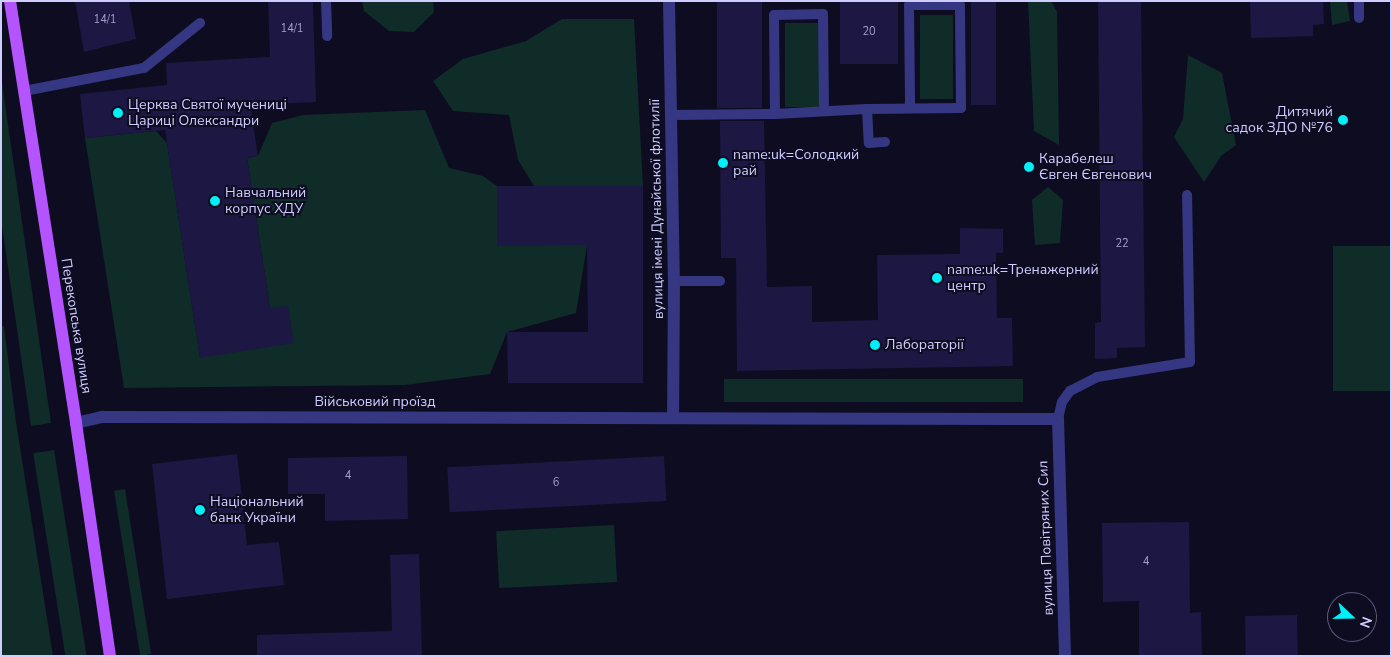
<!DOCTYPE html>
<meta charset="utf-8">
<style>
body{margin:0}
#map{position:relative;width:1392px;height:657px;overflow:hidden;background:#0e0c21;font-family:"Nunito Sans",sans-serif}
div>[style]{position:absolute}
.green>*{inset:0;background:#0f2c29;transform-origin:0 0}
.building>*{inset:0;background:#1d1743;transform-origin:0 0}
.service>*{height:10px;margin:-5px;padding:0 5px;transform-origin:5px;border-radius:5px;background:#353783}
.minor>*{height:12px;margin:-6px;padding:0 6px;transform-origin:6px;border-radius:6px;background:#353783}
.primary>*{height:12px;margin:-6px;padding:0 6px;transform-origin:6px;border-radius:6px;background:#b454ff}
.dots>*{width:14px;height:14px;translate:-50% -50%;box-sizing:border-box;border:2px solid #0e0c21;border-radius:50%}
span{translate:-50% -50%;white-space:nowrap;text-align:center;line-height:1.15;-webkit-text-stroke:4px #0e0c21;paint-order:stroke}
.number-label{font-size:11px;color:#a2a0d0}
.number-label span{-webkit-text-stroke-width:0}
.poi-label{font-size:14px;color:#cfcdff}
.left{translate:0 -50%;text-align:left}
.right{translate:-100% -50%;text-align:right}
.street-label{font-size:14px;color:#cfcdff}
.frame{position:absolute;inset:0;border:2px solid #cfcdff;pointer-events:none}
.north{position:absolute;left:1327px;top:592px;width:50px;height:50px;box-sizing:border-box;background:#0e0c21;border:1px solid #5b597a;border-radius:50%;rotate:111deg;font-size:14px;font-weight:700;line-height:20px;text-align:center;color:#cfcdff}
.north::after{content:'';display:block;margin:auto;width:18px;height:22px;background:#00eff8;clip-path:polygon(50% 0,100% 100%,50% 72%,0 100%)}
</style>
<div id="map">
<div class="green">
<div style="clip-path:polygon(362px 1px,433px 1px,434px 12px,414px 32px,389px 31px,364px 11px)"></div>
<div style="clip-path:polygon(1028px 1px,1051px 1px,1057px 12px,1059px 145px,1034px 131px)"></div>
<div style="clip-path:polygon(1330px 1px,1347px 1px,1350px 21px,1332px 25px)"></div>
<div style="left:920px;top:15px;width:33px;height:84px"></div>
<div style="clip-path:polygon(562px 19px,634px 19px,643px 186px,534px 186px,518px 160px,509px 115px,453px 111px,433px 81px,463px 59px,526px 41px)"></div>
<div style="left:785px;top:23px;width:34px;height:84px"></div>
<div style="clip-path:polygon(1188px 55px,1222px 73px,1236px 145px,1221px 156px,1204px 182px,1174px 137px,1183px 119px)"></div>
<div style="clip-path:polygon(1px 76px,51px 423px,31px 426px,1px 219px)"></div>
<div style="clip-path:polygon(425px 110px,449px 168px,483px 176px,497px 186px,497px 245px,587px 245px,576px 313px,507px 332px,490px 374px,405px 385px,124px 388px,85px 138px,156px 131px,167px 143px,200px 358px,270px 308px,247px 158px,258px 156px,272px 123px,303px 115px)"></div>
<div style="clip-path:polygon(1048px 187px,1063px 200px,1060px 243px,1035px 245px,1032px 200px)"></div>
<div style="left:1333px;top:246px;width:58px;height:145px"></div>
<div style="clip-path:polygon(1px 326px,4px 326px,16px 422px,53px 656px,1px 656px)"></div>
<div style="left:1023px;top:379px;width:23px;height:299px;rotate:90deg"></div>
<div style="left:54px;top:450px;width:209px;height:21px;rotate:81deg"></div>
<div style="left:125px;top:489px;width:167px;height:11px;rotate:81deg"></div>
<div style="left:614px;top:525px;width:57px;height:118px;rotate:87deg"></div>
</div>
<div class="building">
<div style="clip-path:polygon(75px 1px,129px 1px,136px 39px,84px 52px)"></div>
<div style="clip-path:polygon(268px 1px,313px 1px,316px 102px,250px 105px,258px 156px,247px 158px,270px 308px,288px 306px,294px 343px,200px 358px,165px 130px,85px 138px,80px 94px,167px 85px,166px 63px,270px 57px)"></div>
<div style="left:717px;top:1px;width:45px;height:107px"></div>
<div style="left:840px;top:1px;width:58px;height:63px"></div>
<div style="left:971px;top:1px;width:25px;height:104px"></div>
<div style="clip-path:polygon(1098px 1px,1141px 1px,1145px 347px,1117px 348px,1117px 358px,1095px 359px,1095px 323px,1101px 322px)"></div>
<div style="clip-path:polygon(1250px 1px,1323px 1px,1324px 24px,1313px 25px,1313px 36px,1251px 38px)"></div>
<div style="clip-path:polygon(720px 121px,764px 121px,767px 287px,812px 286px,812px 322px,878px 320px,877px 255px,960px 254px,960px 228px,1003px 229px,1003px 253px,996px 253px,997px 318px,1012px 318px,1013px 366px,737px 371px,736px 258px,721px 258px)"></div>
<div style="clip-path:polygon(497px 186px,643px 186px,643px 383px,508px 383px,507px 332px,588px 332px,587px 245px,497px 246px)"></div>
<div style="clip-path:polygon(237px 454px,247px 545px,279px 542px,284px 585px,167px 599px,152px 464px)"></div>
<div style="clip-path:polygon(407px 456px,408px 519px,325px 521px,325px 494px,288px 494px,288px 458px)"></div>
<div style="left:664px;top:456px;width:45px;height:217px;rotate:87deg"></div>
<div style="clip-path:polygon(1189px 522px,1190px 613px,1201px 612px,1202px 656px,1139px 656px,1139px 601px,1103px 602px,1102px 523px)"></div>
<div style="clip-path:polygon(419px 554px,422px 656px,257px 656px,257px 635px,392px 631px,390px 555px)"></div>
<div style="left:1297px;top:615px;width:41px;height:52px;rotate:89deg"></div>
</div>
<div class="service">
<div style="left:326px;top:1px;width:35px;rotate:88deg"></div>
<div style="left:1359px;top:1px;width:17px;rotate:90deg"></div>
<div style="left:24px;top:91px;width:122px;rotate:-10.9deg"></div>
<div style="left:144px;top:68px;width:72px;rotate:-38.8deg"></div>
<div style="left:867px;top:109px;width:94px;rotate:-0.6deg"></div>
<div style="left:961px;top:108px;width:103px;rotate:-90.6deg"></div>
<div style="left:960px;top:5px;width:51px;rotate:180deg"></div>
<div style="left:909px;top:5px;width:103px;rotate:89.4deg"></div>
<div style="left:775px;top:114px;width:92px;rotate:-3.1deg"></div>
<div style="left:867px;top:109px;width:34px;rotate:87deg"></div>
<div style="left:869px;top:143px;width:16px;rotate:-4deg"></div>
<div style="left:672px;top:115px;width:103px;rotate:-0.6deg"></div>
<div style="left:775px;top:114px;width:99px;rotate:-90.6deg"></div>
<div style="left:774px;top:15px;width:49px;rotate:-1.2deg"></div>
<div style="left:823px;top:14px;width:97px;rotate:89.4deg"></div>
<div style="left:674px;top:281px;width:46px"></div>
<div style="left:1058px;top:419px;width:17px;rotate:-77deg"></div>
<div style="left:1062px;top:402px;width:14px;rotate:-54deg"></div>
<div style="left:1070px;top:391px;width:30px;rotate:-27deg"></div>
<div style="left:1097px;top:377px;width:94px;rotate:-9.2deg"></div>
<div style="left:1190px;top:362px;width:167px;rotate:-91deg"></div>
</div>
<div class="minor">
<div style="left:669px;top:1px;width:280px;rotate:89deg"></div>
<div style="left:674px;top:281px;width:136px;rotate:90.4deg"></div>
<div style="left:76px;top:423px;width:28px;rotate:-13deg"></div>
<div style="left:103px;top:417px;width:955px;rotate:0.12deg"></div>
<div style="left:1058px;top:419px;width:237px;rotate:88.3deg"></div>
</div>
<div class="primary">
<div style="left:10px;top:1px;width:427px;rotate:81.1deg"></div>
<div style="left:76px;top:423px;width:235px;rotate:81.7deg"></div>
</div>
<div class="dots">
<div style="left:118px;top:113px;background:#00eff8"></div>
<div style="left:1343px;top:120px;background:#00eff8"></div>
<div style="left:723px;top:163px;background:#00eff8"></div>
<div style="left:1029px;top:167px;background:#00eff8"></div>
<div style="left:215px;top:201px;background:#00eff8"></div>
<div style="left:937px;top:278px;background:#00eff8"></div>
<div style="left:875px;top:345px;background:#00eff8"></div>
<div style="left:200px;top:510px;background:#00eff8"></div>
</div>
<div class="number-label">
<span style="left:105px;top:20px">14/1</span>
<span style="left:292px;top:29px">14/1</span>
<span style="left:869px;top:32px">20</span>
<span style="left:1122px;top:244px">22</span>
<span style="left:348px;top:476px">4</span>
<span style="left:556px;top:483px">6</span>
<span style="left:1146px;top:562px">4</span>
</div>
<div class="poi-label">
<span class="left" style="left:128px;top:113px">Церква Святої мучениці<br>Цариці Олександри</span>
<span class="right" style="left:1333px;top:120px">Дитячий<br>садок ЗДО №76</span>
<span class="left" style="left:733px;top:163px">name:uk=Солодкий<br>рай</span>
<span class="left" style="left:1039px;top:167px">Карабелеш<br>Євген Євгенович</span>
<span class="left" style="left:225px;top:201px">Навчальний<br>корпус ХДУ</span>
<span class="left" style="left:947px;top:278px">name:uk=Тренажерний<br>центр</span>
<span class="left" style="left:885px;top:345px">Лабораторії</span>
<span class="left" style="left:210px;top:510px">Національний<br>банк України</span>
</div>
<div class="street-label">
<span style="left:657px;top:209px;rotate:-91deg">вулиця імені Дунайської флотилії</span>
<span style="left:76px;top:326px;rotate:81deg">Перекопська вулиця</span>
<span style="left:375px;top:402px">Військовий проїзд</span>
<span style="left:1046px;top:538px;rotate:-92deg">вулиця Повітряних Сил</span>
</div>
<div class="frame"></div>
<div class="north">N</div>
</div>
